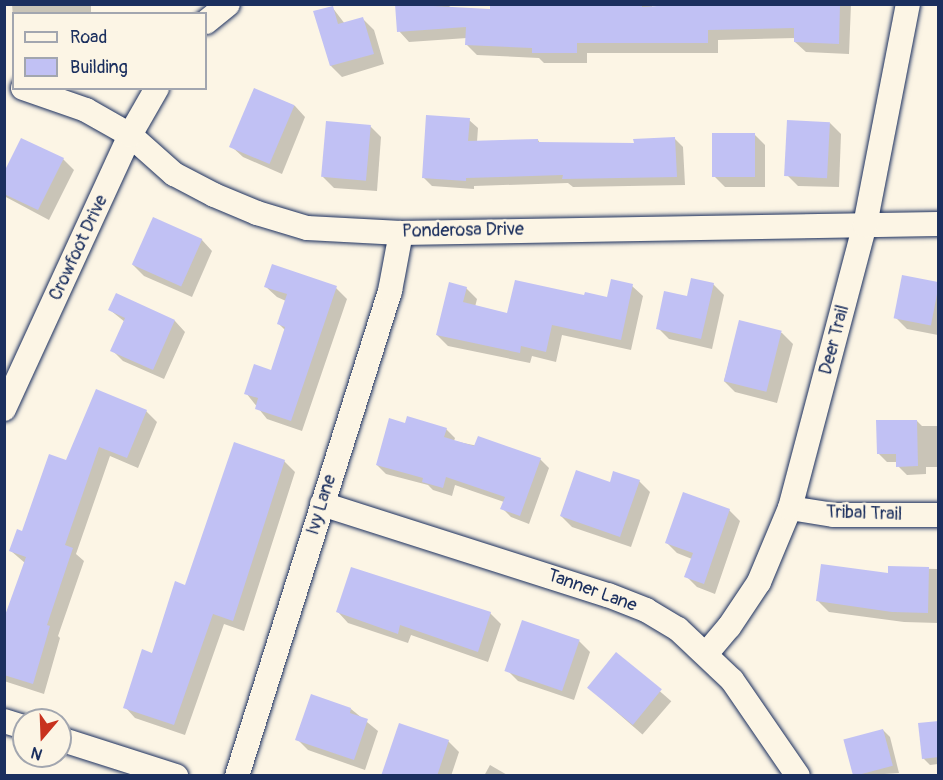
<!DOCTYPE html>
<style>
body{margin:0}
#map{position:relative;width:943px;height:780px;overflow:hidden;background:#fcf5e5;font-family:Pangolin,sans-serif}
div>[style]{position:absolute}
.shadow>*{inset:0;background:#0003;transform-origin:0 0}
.building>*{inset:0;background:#c1c1f4;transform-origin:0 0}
.roads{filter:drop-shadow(0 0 2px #1b2f5e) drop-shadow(0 0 2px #1b2f5e)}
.minor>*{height:24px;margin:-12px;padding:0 12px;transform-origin:12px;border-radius:12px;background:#fcf5e5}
span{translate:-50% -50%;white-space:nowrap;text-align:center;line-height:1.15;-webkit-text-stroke:4.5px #fcf5e5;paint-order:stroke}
.street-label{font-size:18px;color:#1b2f5e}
.frame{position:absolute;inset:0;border:6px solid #1b2f5e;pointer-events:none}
.legend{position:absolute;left:12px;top:12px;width:195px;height:78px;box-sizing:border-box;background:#fcf5e5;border:2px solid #a2a6af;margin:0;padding:8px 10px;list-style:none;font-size:18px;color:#1b2f5e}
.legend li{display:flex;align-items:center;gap:12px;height:30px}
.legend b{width:30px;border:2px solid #a2a6af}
.north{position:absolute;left:12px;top:708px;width:60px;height:60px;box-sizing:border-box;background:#fcf5e5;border:2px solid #a2a6af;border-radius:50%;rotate:199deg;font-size:16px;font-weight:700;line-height:24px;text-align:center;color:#1b2f5e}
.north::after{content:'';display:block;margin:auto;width:21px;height:27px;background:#c8321e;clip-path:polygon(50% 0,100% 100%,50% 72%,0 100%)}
</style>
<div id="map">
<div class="shadow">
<div style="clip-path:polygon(12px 4px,91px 4px,91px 14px,14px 14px,14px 32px)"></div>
<div style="clip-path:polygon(396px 4px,449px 4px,450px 8px,492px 10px,492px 4px,652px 4px,652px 9px,688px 4px,851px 4px,849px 54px,806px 52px,795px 42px,796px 38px,718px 40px,718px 53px,587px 53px,587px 63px,544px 63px,539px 58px,477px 55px,467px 45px,467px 38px,409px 42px,399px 31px)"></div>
<div style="clip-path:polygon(332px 7px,345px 24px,363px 19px,374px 30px,384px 64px,342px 77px,331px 66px)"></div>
<div style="clip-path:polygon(255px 90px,295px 106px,305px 117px,282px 174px,243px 157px,232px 147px)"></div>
<div style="clip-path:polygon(469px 120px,478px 128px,477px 142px,538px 140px,540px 143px,635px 145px,675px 139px,683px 147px,685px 185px,573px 187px,568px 183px,474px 186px,474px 189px,432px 186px,423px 177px)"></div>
<div style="clip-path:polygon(830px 123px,841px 134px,839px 187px,798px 186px,787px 175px)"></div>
<div style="clip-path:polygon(370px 126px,381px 137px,377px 191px,334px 188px,323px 177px)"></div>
<div style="clip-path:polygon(754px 134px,765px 145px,765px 187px,725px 187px,714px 176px)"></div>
<div style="clip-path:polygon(63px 159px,74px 170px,49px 220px,4px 196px,4px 175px)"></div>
<div style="clip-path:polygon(154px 219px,202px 240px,212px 251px,192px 297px,144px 276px,133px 265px)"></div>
<div style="clip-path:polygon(273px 266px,336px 288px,347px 299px,302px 431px,267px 419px,246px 393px,272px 372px,286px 331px,279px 324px,286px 301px,277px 297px,266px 287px)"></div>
<div style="clip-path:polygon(938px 283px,938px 335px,907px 329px,896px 318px)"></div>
<div style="clip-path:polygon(713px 284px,724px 295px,712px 349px,669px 339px,658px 328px,688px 298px)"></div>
<div style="clip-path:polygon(632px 286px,643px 296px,631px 350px,562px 335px,556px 362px,532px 356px,530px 363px,448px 346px,437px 335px,466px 288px,477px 299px,475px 307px,509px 315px,585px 297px,608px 299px)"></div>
<div style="clip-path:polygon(110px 310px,175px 321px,185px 332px,164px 379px,123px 361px,112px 350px,125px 322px)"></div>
<div style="clip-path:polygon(740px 322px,782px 333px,793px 344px,777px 403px,735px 392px,724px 381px)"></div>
<div style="clip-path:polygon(146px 411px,157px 422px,138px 468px,110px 456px,76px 554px,84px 561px,58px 636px,60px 638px,44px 694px,4px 681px,4px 612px,8px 613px,25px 563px,11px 551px,67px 462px)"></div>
<div style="clip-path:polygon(917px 421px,922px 426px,938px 426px,938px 467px,926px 467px,926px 474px,907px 475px,898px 466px,898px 462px,887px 462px,878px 453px)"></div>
<div style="clip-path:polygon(407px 425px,446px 429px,455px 438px,454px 441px,540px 459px,549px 468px,529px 524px,511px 517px,502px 508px,504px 502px,455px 485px,452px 496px,433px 490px,428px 485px,386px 474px,377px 465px)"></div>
<div style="clip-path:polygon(284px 461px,295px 472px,244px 631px,224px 624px,185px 735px,135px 718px,125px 707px,186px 586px)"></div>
<div style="clip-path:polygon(639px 481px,650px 492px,631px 547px,572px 527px,561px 516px,611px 484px)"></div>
<div style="clip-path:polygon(729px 510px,740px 521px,715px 594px,697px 587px,686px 576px,692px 559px,677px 553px,666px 542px)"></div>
<div style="clip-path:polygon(889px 568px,938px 569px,938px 623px,904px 622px,829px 612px,818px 601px,889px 575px)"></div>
<div style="clip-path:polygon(338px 612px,490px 613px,501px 624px,488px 662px,411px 635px,408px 643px,348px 623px)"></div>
<div style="clip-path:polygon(579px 641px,590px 652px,574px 700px,518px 681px,507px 670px)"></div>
<div style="left:617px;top:654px;width:72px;height:44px;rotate:41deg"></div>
<div style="clip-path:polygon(351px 709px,378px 731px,365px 770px,308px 750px,297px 739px)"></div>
<div style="clip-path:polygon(938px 722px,938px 764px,930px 765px,923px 758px)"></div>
<div style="clip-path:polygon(883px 730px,890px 737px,899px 773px,855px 776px)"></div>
<div style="clip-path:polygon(448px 741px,459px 752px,451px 776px,385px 776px)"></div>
<div style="clip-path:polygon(490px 765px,509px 776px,484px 776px)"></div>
</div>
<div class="building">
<div style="clip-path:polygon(395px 4px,490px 9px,490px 4px,642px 4px,642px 7px,687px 4px,840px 4px,839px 44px,794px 42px,794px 28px,708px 30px,708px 43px,577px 43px,577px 53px,532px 53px,532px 48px,465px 45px,466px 27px,397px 32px)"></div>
<div style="clip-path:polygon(333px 6px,338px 24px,363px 17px,374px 54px,330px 66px,313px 11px)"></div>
<div style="left:254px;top:88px;width:44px;height:64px;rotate:23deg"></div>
<div style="clip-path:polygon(426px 115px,470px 118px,468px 141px,538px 139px,538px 142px,634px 143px,633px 139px,675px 137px,677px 177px,562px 179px,563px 175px,466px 178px,466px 181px,422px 178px)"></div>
<div style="left:787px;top:120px;width:43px;height:56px;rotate:3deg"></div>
<div style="left:326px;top:121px;width:45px;height:56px;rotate:5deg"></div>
<div style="left:712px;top:133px;width:43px;height:44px"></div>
<div style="clip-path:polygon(21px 138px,64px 158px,38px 210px,4px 194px,4px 172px)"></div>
<div style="left:153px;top:217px;width:54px;height:52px;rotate:24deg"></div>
<div style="clip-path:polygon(272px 264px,337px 286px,291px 421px,255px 409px,258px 398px,244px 394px,254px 364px,271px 370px,285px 327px,277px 324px,287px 294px,264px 287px)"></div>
<div style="left:902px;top:275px;width:38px;height:44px;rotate:11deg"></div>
<div style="clip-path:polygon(691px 278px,714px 283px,701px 339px,656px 329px,664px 291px,687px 296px)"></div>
<div style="clip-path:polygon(611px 279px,633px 284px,621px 340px,552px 325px,546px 352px,521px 346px,520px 353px,436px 335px,449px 282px,467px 287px,463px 302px,507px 313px,515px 280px,584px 295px,585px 292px,607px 297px)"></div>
<div style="clip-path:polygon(116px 293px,175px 320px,153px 370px,110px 351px,125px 318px,108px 310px)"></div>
<div style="left:739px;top:320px;width:44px;height:63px;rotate:14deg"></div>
<div style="clip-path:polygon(96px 389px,147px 410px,127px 458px,99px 447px,65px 545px,73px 548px,47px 625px,50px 626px,33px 684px,4px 675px,4px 618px,26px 557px,9px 551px,17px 529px,22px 531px,49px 454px,66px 460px)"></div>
<div style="clip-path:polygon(407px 416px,447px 428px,444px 437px,474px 446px,478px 436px,541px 458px,520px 516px,500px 509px,505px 497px,446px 477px,443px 488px,422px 482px,423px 478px,376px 465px,389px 418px,405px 423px)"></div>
<div style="clip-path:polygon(876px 420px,917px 420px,918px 466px,896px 467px,896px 454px,877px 454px)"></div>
<div style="clip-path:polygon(234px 442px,285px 460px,233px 621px,213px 614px,174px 725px,123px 708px,142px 649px,152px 653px,175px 581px,185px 585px)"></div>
<div style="clip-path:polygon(576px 470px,610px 482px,613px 471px,640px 480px,620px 537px,560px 516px)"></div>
<div style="clip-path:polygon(683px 492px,730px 509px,704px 584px,684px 577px,693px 553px,665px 543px)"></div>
<div style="clip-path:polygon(821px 564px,888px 573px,888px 566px,929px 567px,928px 613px,892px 612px,816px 601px)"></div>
<div style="clip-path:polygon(351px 567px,491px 612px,478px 652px,400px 625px,398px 634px,336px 612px)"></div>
<div style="left:522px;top:620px;width:61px;height:54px;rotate:19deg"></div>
<div style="left:616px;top:652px;width:59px;height:46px;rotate:39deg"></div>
<div style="clip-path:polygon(311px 694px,351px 708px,350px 713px,368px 719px,354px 760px,295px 740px)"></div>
<div style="clip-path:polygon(939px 721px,939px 757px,922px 759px,918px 723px)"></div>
<div style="clip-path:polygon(399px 723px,449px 740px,437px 776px,381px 776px)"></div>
<div style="left:883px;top:729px;width:38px;height:41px;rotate:75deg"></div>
</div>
<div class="roads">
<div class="minor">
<div style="left:206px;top:22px;width:28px;rotate:-39deg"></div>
<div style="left:23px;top:88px;width:67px;rotate:19.2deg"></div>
<div style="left:86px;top:110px;width:51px;rotate:29.6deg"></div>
<div style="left:130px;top:135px;width:59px;rotate:41.6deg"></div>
<div style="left:174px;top:174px;width:45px;rotate:27.7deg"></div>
<div style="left:214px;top:195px;width:47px;rotate:22.7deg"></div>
<div style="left:257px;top:213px;width:52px;rotate:16.7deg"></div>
<div style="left:307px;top:228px;width:94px;rotate:3deg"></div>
<div style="left:401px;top:233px;width:537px;rotate:-0.96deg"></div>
<div style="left:4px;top:409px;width:302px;rotate:-65.3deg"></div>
<div style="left:130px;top:135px;width:54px;rotate:-60.1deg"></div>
<div style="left:322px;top:504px;width:300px;rotate:17.7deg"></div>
<div style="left:608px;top:595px;width:41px;rotate:21.5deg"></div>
<div style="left:646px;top:610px;width:37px;rotate:31deg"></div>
<div style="left:678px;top:629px;width:74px;rotate:43.4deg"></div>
<div style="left:732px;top:680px;width:116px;rotate:55.5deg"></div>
<div style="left:790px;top:508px;width:45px;rotate:9deg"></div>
<div style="left:834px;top:515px;width:104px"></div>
<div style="left:706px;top:654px;width:35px;rotate:-50deg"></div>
<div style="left:729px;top:627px;width:54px;rotate:-56.3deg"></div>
<div style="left:759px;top:582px;width:80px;rotate:-67.3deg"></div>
<div style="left:790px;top:508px;width:293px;rotate:-75.2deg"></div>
<div style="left:865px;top:225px;width:225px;rotate:-79deg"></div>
<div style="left:4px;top:721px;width:21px;rotate:17deg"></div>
<div style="left:60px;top:739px;width:122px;rotate:17.7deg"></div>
<div style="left:237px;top:776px;width:509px;rotate:-72.49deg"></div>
<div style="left:390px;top:291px;width:59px;rotate:-79.3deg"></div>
</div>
</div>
<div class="street-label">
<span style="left:463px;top:231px;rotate:-1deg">Ponderosa Drive</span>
<span style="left:79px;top:248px;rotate:-65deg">Crowfoot Drive</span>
<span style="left:835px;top:340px;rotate:-75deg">Deer Trail</span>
<span style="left:322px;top:505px;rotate:-73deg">Ivy Lane</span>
<span style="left:864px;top:514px;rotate:2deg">Tribal Trail</span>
<span style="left:592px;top:591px;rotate:20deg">Tanner Lane</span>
</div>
<div class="frame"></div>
<ul class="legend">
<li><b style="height:8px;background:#fcf5e5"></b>Road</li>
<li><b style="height:16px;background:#c1c1f4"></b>Building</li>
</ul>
<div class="north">N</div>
</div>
